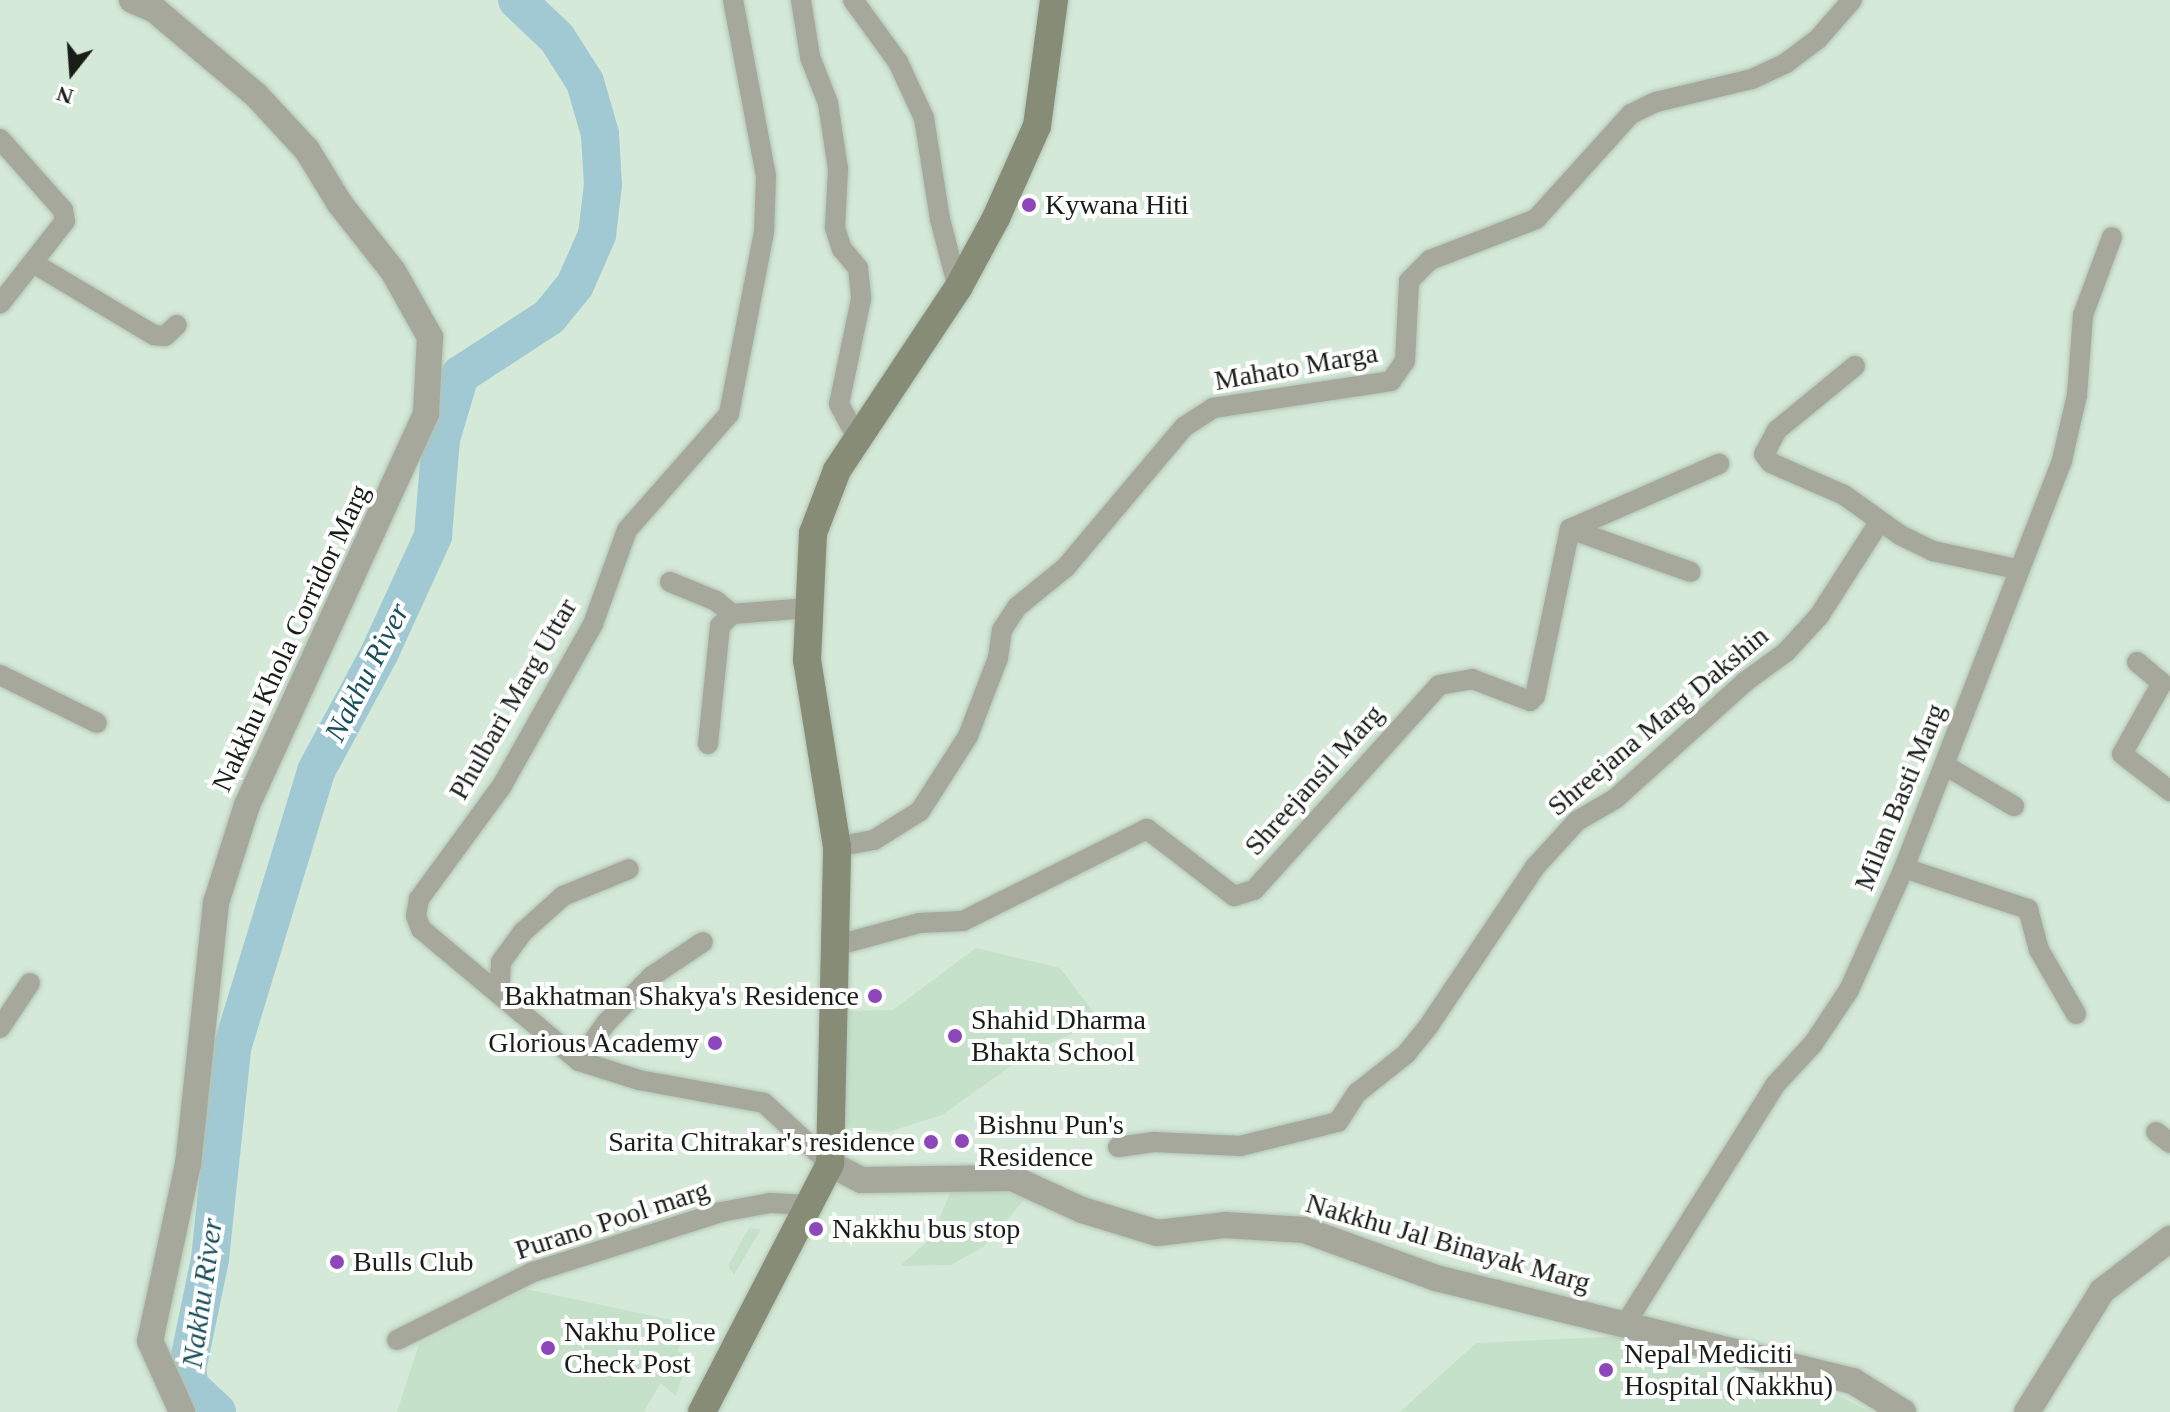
<!DOCTYPE html>
<style>
body{margin:0}
#map{position:relative;width:2170px;height:1412px;overflow:hidden;background:#d4e9d7;font-family:"Times New Roman",serif}
div>[style]{position:absolute}
.built>*{inset:0;background:#c5e1c9}
.river>*{height:38px;margin:-19px;padding:0 19px;transform-origin:19px;border-radius:19px;background:#a1c9d3}
.roads{filter:drop-shadow(0 0 2px #b2c4b5) drop-shadow(0 0 2px #b2c4b5)}
.minor>*{height:20px;margin:-10px;padding:0 10px;transform-origin:10px;border-radius:10px;background:#a5a89a}
.tertiary>*{height:26px;margin:-13px;padding:0 13px;transform-origin:13px;border-radius:13px;background:#a5a89a}
.secondary>*{height:28px;margin:-14px;padding:0 14px;transform-origin:14px;border-radius:14px;background:#878c77}
.dots>*{width:22px;height:22px;translate:-50% -50%;box-sizing:border-box;border:4px solid #fff;border-radius:50%}
span{translate:-50% -50%;white-space:nowrap;text-align:center;line-height:1.15;-webkit-text-stroke:8px #fff;paint-order:stroke}
.poi-label{font-size:28px;color:#171e18}
.left{translate:0 -50%;text-align:left}
.right{translate:-100% -50%;text-align:right}
.street-label{font-size:28px;color:#171e18}
.water-label{font-size:30px;color:#19505c;font-style:italic}
.north{position:absolute;left:32px;top:32px;width:80px;height:80px;-webkit-text-stroke:6px #fff;paint-order:stroke;rotate:197deg;font-size:22px;font-weight:700;line-height:32px;text-align:center;color:#171e18}
.north::after{content:'';display:block;margin:auto;width:28px;height:36px;background:#171e18;clip-path:polygon(50% 0,100% 100%,50% 72%,0 100%)}
</style>
<div id="map">
<div class="built">
<div style="clip-path:polygon(976px 948px,1060px 968px,1101px 1022px,1033px 1050px,942px 1115px,888px 1132px,844px 1127px,841px 1011px,893px 1010px)"></div>
<div style="clip-path:polygon(953px 1187px,997px 1187px,1025px 1199px,983px 1247px,951px 1265px,900px 1266px,930px 1239px)"></div>
<div style="clip-path:polygon(749px 1228px,761px 1229px,734px 1275px,728px 1266px)"></div>
<div style="clip-path:polygon(526px 1289px,691px 1324px,677px 1351px,689px 1356px,676px 1396px,660px 1383px,644px 1412px,397px 1412px,419px 1344px)"></div>
<div style="clip-path:polygon(1628px 1336px,1814px 1384px,1871px 1412px,1400px 1412px,1476px 1343px)"></div>
</div>
<div class="river">
<div style="left:217px;top:1412px;width:37px;rotate:-137deg"></div>
<div style="left:190px;top:1387px;width:17px;rotate:-100deg"></div>
<div style="left:187px;top:1370px;width:113px;rotate:-78.3deg"></div>
<div style="left:210px;top:1259px;width:212px;rotate:-84deg"></div>
<div style="left:232px;top:1048px;width:289px;rotate:-73.1deg"></div>
<div style="left:316px;top:771px;width:135px;rotate:-61.7deg"></div>
<div style="left:380px;top:652px;width:128px;rotate:-65.4deg"></div>
<div style="left:433px;top:536px;width:97px;rotate:-85.3deg"></div>
<div style="left:441px;top:439px;width:67px;rotate:-73.5deg"></div>
<div style="left:460px;top:375px;width:106px;rotate:-33.1deg"></div>
<div style="left:549px;top:317px;width:41px;rotate:-50.9deg"></div>
<div style="left:575px;top:285px;width:55px;rotate:-66.3deg"></div>
<div style="left:597px;top:235px;width:50px;rotate:-83.2deg"></div>
<div style="left:603px;top:185px;width:51px;rotate:-93.4deg"></div>
<div style="left:600px;top:134px;width:54px;rotate:-106.1deg"></div>
<div style="left:585px;top:82px;width:52px;rotate:-122.5deg"></div>
<div style="left:557px;top:38px;width:55px;rotate:-136.5deg"></div>
</div>
<div class="roads">
<div class="minor">
<div style="left:733px;top:0;width:179px;rotate:79.4deg"></div>
<div style="left:766px;top:176px;width:56px;rotate:92deg"></div>
<div style="left:764px;top:232px;width:185px;rotate:100.9deg"></div>
<div style="left:729px;top:414px;width:154px;rotate:131.3deg"></div>
<div style="left:627px;top:530px;width:100px;rotate:109.9deg"></div>
<div style="left:593px;top:624px;width:187px;rotate:119.4deg"></div>
<div style="left:501px;top:787px;width:139px;rotate:126.2deg"></div>
<div style="left:419px;top:899px;width:17px;rotate:100deg"></div>
<div style="left:416px;top:916px;width:14px;rotate:69deg"></div>
<div style="left:421px;top:929px;width:206px;rotate:39.9deg"></div>
<div style="left:579px;top:1061px;width:63px;rotate:17.6deg"></div>
<div style="left:639px;top:1080px;width:127px;rotate:10.4deg"></div>
<div style="left:764px;top:1103px;width:90px;rotate:42.7deg"></div>
<div style="left:801px;top:0;width:58px;rotate:81deg"></div>
<div style="left:810px;top:57px;width:49px;rotate:68.6deg"></div>
<div style="left:828px;top:103px;width:67px;rotate:81.4deg"></div>
<div style="left:838px;top:169px;width:59px;rotate:92.9deg"></div>
<div style="left:835px;top:228px;width:22px;rotate:72deg"></div>
<div style="left:842px;top:249px;width:25px;rotate:50deg"></div>
<div style="left:858px;top:268px;width:31px;rotate:84deg"></div>
<div style="left:861px;top:299px;width:107px;rotate:101.8deg"></div>
<div style="left:839px;top:404px;width:40px;rotate:62deg"></div>
<div style="left:853px;top:0;width:77px;rotate:54deg"></div>
<div style="left:898px;top:62px;width:62px;rotate:65.1deg"></div>
<div style="left:924px;top:118px;width:102px;rotate:81deg"></div>
<div style="left:940px;top:219px;width:71px;rotate:75.4deg"></div>
<div style="left:0;top:139px;width:95px;rotate:48.4deg"></div>
<div style="left:63px;top:210px;width:11px;rotate:80deg"></div>
<div style="left:65px;top:221px;width:105px;rotate:128.1deg"></div>
<div style="left:33px;top:263px;width:141px;rotate:30.8deg"></div>
<div style="left:154px;top:335px;width:11px;rotate:5deg"></div>
<div style="left:165px;top:336px;width:16px;rotate:-43deg"></div>
<div style="left:1855px;top:366px;width:101px;rotate:140.6deg"></div>
<div style="left:1777px;top:430px;width:27px;rotate:118deg"></div>
<div style="left:1764px;top:454px;width:11px;rotate:52deg"></div>
<div style="left:1771px;top:463px;width:80px;rotate:23.7deg"></div>
<div style="left:1844px;top:495px;width:69px;rotate:35.5deg"></div>
<div style="left:1900px;top:535px;width:37px;rotate:26deg"></div>
<div style="left:1933px;top:551px;width:85px;rotate:12.2deg"></div>
<div style="left:1570px;top:529px;width:128px;rotate:19.6deg"></div>
<div style="left:670px;top:582px;width:50px;rotate:22.4deg"></div>
<div style="left:716px;top:601px;width:21px;rotate:39deg"></div>
<div style="left:2137px;top:662px;width:33px;rotate:40deg"></div>
<div style="left:2162px;top:683px;width:81px;rotate:119.4deg"></div>
<div style="left:2122px;top:754px;width:61px;rotate:37.6deg"></div>
<div style="left:0;top:675px;width:108px;rotate:26.3deg"></div>
<div style="left:708px;top:744px;width:119px;rotate:-84.2deg"></div>
<div style="left:720px;top:626px;width:17px;rotate:-45deg"></div>
<div style="left:732px;top:614px;width:77px;rotate:-4.5deg"></div>
<div style="left:1946px;top:766px;width:79px;rotate:30.5deg"></div>
<div style="left:837px;top:847px;width:38px;rotate:-11deg"></div>
<div style="left:874px;top:840px;width:54px;rotate:-32.2deg"></div>
<div style="left:920px;top:811px;width:89px;rotate:-57.4deg"></div>
<div style="left:968px;top:736px;width:84px;rotate:-69deg"></div>
<div style="left:998px;top:658px;width:28px;rotate:-82deg"></div>
<div style="left:1002px;top:630px;width:27px;rotate:-57deg"></div>
<div style="left:1017px;top:607px;width:63px;rotate:-39.2deg"></div>
<div style="left:1066px;top:567px;width:183px;rotate:-49.9deg"></div>
<div style="left:1184px;top:427px;width:35px;rotate:-33deg"></div>
<div style="left:1213px;top:408px;width:180px;rotate:-8.6deg"></div>
<div style="left:1391px;top:381px;width:24px;rotate:-55deg"></div>
<div style="left:1405px;top:361px;width:80px;rotate:-87.1deg"></div>
<div style="left:1409px;top:281px;width:30px;rotate:-45deg"></div>
<div style="left:1430px;top:260px;width:114px;rotate:-21.1deg"></div>
<div style="left:1536px;top:219px;width:142px;rotate:-47.9deg"></div>
<div style="left:1631px;top:114px;width:28px;rotate:-26deg"></div>
<div style="left:1656px;top:102px;width:99px;rotate:-13.5deg"></div>
<div style="left:1752px;top:79px;width:38px;rotate:-25deg"></div>
<div style="left:1786px;top:63px;width:39px;rotate:-37deg"></div>
<div style="left:1817px;top:40px;width:53px;rotate:-48.8deg"></div>
<div style="left:1904px;top:868px;width:131px;rotate:18.3deg"></div>
<div style="left:2028px;top:909px;width:42px;rotate:75deg"></div>
<div style="left:2039px;top:950px;width:74px;rotate:60deg"></div>
<div style="left:834px;top:946px;width:88px;rotate:-15.1deg"></div>
<div style="left:919px;top:923px;width:44px;rotate:-2.6deg"></div>
<div style="left:963px;top:921px;width:206px;rotate:-26.6deg"></div>
<div style="left:1147px;top:829px;width:110px;rotate:37.6deg"></div>
<div style="left:1234px;top:896px;width:21px;rotate:-17deg"></div>
<div style="left:1254px;top:890px;width:276px;rotate:-47.9deg"></div>
<div style="left:1439px;top:685px;width:34px;rotate:-10deg"></div>
<div style="left:1472px;top:679px;width:62px;rotate:20.8deg"></div>
<div style="left:1530px;top:701px;width:7px;rotate:-45deg"></div>
<div style="left:1535px;top:696px;width:171px;rotate:-78.2deg"></div>
<div style="left:1570px;top:529px;width:163px;rotate:-23.6deg"></div>
<div style="left:499px;top:993px;width:31px;rotate:-86deg"></div>
<div style="left:501px;top:962px;width:37px;rotate:-54deg"></div>
<div style="left:523px;top:932px;width:54px;rotate:-42deg"></div>
<div style="left:563px;top:896px;width:71px;rotate:-22.2deg"></div>
<div style="left:0;top:1028px;width:54px;rotate:-56.3deg"></div>
<div style="left:579px;top:1061px;width:47px;rotate:-54.6deg"></div>
<div style="left:606px;top:1023px;width:66px;rotate:-45.6deg"></div>
<div style="left:652px;top:976px;width:61px;rotate:-33.7deg"></div>
<div style="left:2156px;top:1132px;width:18px;rotate:38deg"></div>
<div style="left:1118px;top:1147px;width:36px;rotate:-8deg"></div>
<div style="left:1154px;top:1142px;width:86px;rotate:2.7deg"></div>
<div style="left:1240px;top:1146px;width:101px;rotate:-13.8deg"></div>
<div style="left:1338px;top:1122px;width:35px;rotate:-57deg"></div>
<div style="left:1357px;top:1093px;width:63px;rotate:-38.5deg"></div>
<div style="left:1406px;top:1054px;width:38px;rotate:-51deg"></div>
<div style="left:1430px;top:1024px;width:189px;rotate:-56.2deg"></div>
<div style="left:1535px;top:867px;width:62px;rotate:-47.6deg"></div>
<div style="left:1577px;top:821px;width:44px;rotate:-30.1deg"></div>
<div style="left:1615px;top:799px;width:176px;rotate:-42deg"></div>
<div style="left:1746px;top:681px;width:49px;rotate:-35.9deg"></div>
<div style="left:1786px;top:652px;width:49px;rotate:-47.5deg"></div>
<div style="left:1819px;top:616px;width:113px;rotate:-57.3deg"></div>
<div style="left:1624px;top:1326px;width:284px;rotate:-57.9deg"></div>
<div style="left:1775px;top:1085px;width:56px;rotate:-47.2deg"></div>
<div style="left:1813px;top:1044px;width:65px;rotate:-56.3deg"></div>
<div style="left:1849px;top:990px;width:134px;rotate:-65.7deg"></div>
<div style="left:1904px;top:868px;width:438px;rotate:-68.8deg"></div>
<div style="left:2062px;top:460px;width:67px;rotate:-77deg"></div>
<div style="left:2077px;top:395px;width:80px;rotate:-85.7deg"></div>
<div style="left:2083px;top:315px;width:83px;rotate:-69.6deg"></div>
<div style="left:397px;top:1340px;width:152px;rotate:-26.6deg"></div>
<div style="left:533px;top:1272px;width:197px;rotate:-17.7deg"></div>
<div style="left:721px;top:1212px;width:50px;rotate:-10.4deg"></div>
<div style="left:770px;top:1203px;width:39px;rotate:3deg"></div>
</div>
<div class="tertiary">
<div style="left:132px;top:0;width:25px;rotate:23deg"></div>
<div style="left:155px;top:10px;width:133px;rotate:40.1deg"></div>
<div style="left:257px;top:96px;width:74px;rotate:47.2deg"></div>
<div style="left:307px;top:150px;width:63px;rotate:58.6deg"></div>
<div style="left:340px;top:204px;width:85px;rotate:51.7deg"></div>
<div style="left:393px;top:271px;width:76px;rotate:60.7deg"></div>
<div style="left:430px;top:337px;width:77px;rotate:93deg"></div>
<div style="left:426px;top:414px;width:430px;rotate:114.6deg"></div>
<div style="left:247px;top:805px;width:103px;rotate:107.6deg"></div>
<div style="left:216px;top:903px;width:262px;rotate:96.1deg"></div>
<div style="left:188px;top:1164px;width:181px;rotate:102.1deg"></div>
<div style="left:150px;top:1341px;width:78px;rotate:65.7deg"></div>
<div style="left:830px;top:1164px;width:35px;rotate:27deg"></div>
<div style="left:861px;top:1180px;width:151px;rotate:-0.8deg"></div>
<div style="left:1012px;top:1178px;width:77px;rotate:24.6deg"></div>
<div style="left:1082px;top:1210px;width:78px;rotate:17deg"></div>
<div style="left:1157px;top:1233px;width:68px;rotate:-6.7deg"></div>
<div style="left:1225px;top:1225px;width:79px;rotate:3.6deg"></div>
<div style="left:1304px;top:1230px;width:140px;rotate:20deg"></div>
<div style="left:1436px;top:1278px;width:430px;rotate:13.9deg"></div>
<div style="left:1853px;top:1381px;width:59px;rotate:31.8deg"></div>
<div style="left:2027px;top:1412px;width:142px;rotate:-58.2deg"></div>
<div style="left:2102px;top:1291px;width:86px;rotate:-37.4deg"></div>
</div>
<div class="secondary">
<div style="left:702px;top:1412px;width:279px;rotate:-62.7deg"></div>
<div style="left:830px;top:1164px;width:317px;rotate:-88.7deg"></div>
<div style="left:837px;top:847px;width:189px;rotate:-99.1deg"></div>
<div style="left:807px;top:660px;width:127px;rotate:-87.3deg"></div>
<div style="left:813px;top:533px;width:67px;rotate:-69.1deg"></div>
<div style="left:837px;top:470px;width:219px;rotate:-56.4deg"></div>
<div style="left:958px;top:288px;width:80px;rotate:-61.5deg"></div>
<div style="left:996px;top:218px;width:101px;rotate:-66deg"></div>
<div style="left:1037px;top:126px;width:127px;rotate:-82.3deg"></div>
</div>
</div>
<div class="dots">
<div style="left:1029px;top:205px;background:#8e47ba"></div>
<div style="left:875px;top:996px;background:#8e47ba"></div>
<div style="left:955px;top:1036px;background:#8e47ba"></div>
<div style="left:715px;top:1043px;background:#8e47ba"></div>
<div style="left:962px;top:1141px;background:#8e47ba"></div>
<div style="left:931px;top:1142px;background:#8e47ba"></div>
<div style="left:816px;top:1229px;background:#8e47ba"></div>
<div style="left:337px;top:1262px;background:#8e47ba"></div>
<div style="left:548px;top:1348px;background:#8e47ba"></div>
<div style="left:1606px;top:1370px;background:#8e47ba"></div>
</div>
<div class="poi-label">
<span class="left" style="left:1045px;top:205px">Kywana Hiti</span>
<span class="right" style="left:859px;top:996px">Bakhatman Shakya's Residence</span>
<span class="left" style="left:971px;top:1036px">Shahid Dharma<br>Bhakta School</span>
<span class="right" style="left:699px;top:1043px">Glorious Academy</span>
<span class="left" style="left:978px;top:1141px">Bishnu Pun's<br>Residence</span>
<span class="right" style="left:915px;top:1142px">Sarita Chitrakar's residence</span>
<span class="left" style="left:832px;top:1229px">Nakkhu bus stop</span>
<span class="left" style="left:353px;top:1262px">Bulls Club</span>
<span class="left" style="left:564px;top:1348px">Nakhu Police<br>Check Post</span>
<span class="left" style="left:1624px;top:1370px">Nepal Mediciti<br>Hospital (Nakkhu)</span>
</div>
<div class="street-label">
<span style="left:1296px;top:367px;rotate:-10deg">Mahato Marga</span>
<span style="left:291px;top:638px;rotate:-65deg">Nakkhu Khola Corridor Marg</span>
<span style="left:513px;top:699px;rotate:-60deg">Phulbari Marg Uttar</span>
<span style="left:1658px;top:721px;rotate:-40deg">Shreejana Marg Dakshin</span>
<span style="left:1314px;top:780px;rotate:-48deg">Shreejansil Marg</span>
<span style="left:1900px;top:797px;rotate:-68deg">Milan Basti Marg</span>
<span style="left:612px;top:1220px;rotate:-18deg">Purano Pool marg</span>
<span style="left:1448px;top:1243px;rotate:16deg">Nakkhu Jal Binayak Marg</span>
</div>
<div class="water-label">
<span style="left:367px;top:672px;rotate:-63deg">Nakhu River</span>
<span style="left:202px;top:1293px;rotate:-82deg">Nakhu River</span>
</div>
<div class="north">N</div>
</div>
